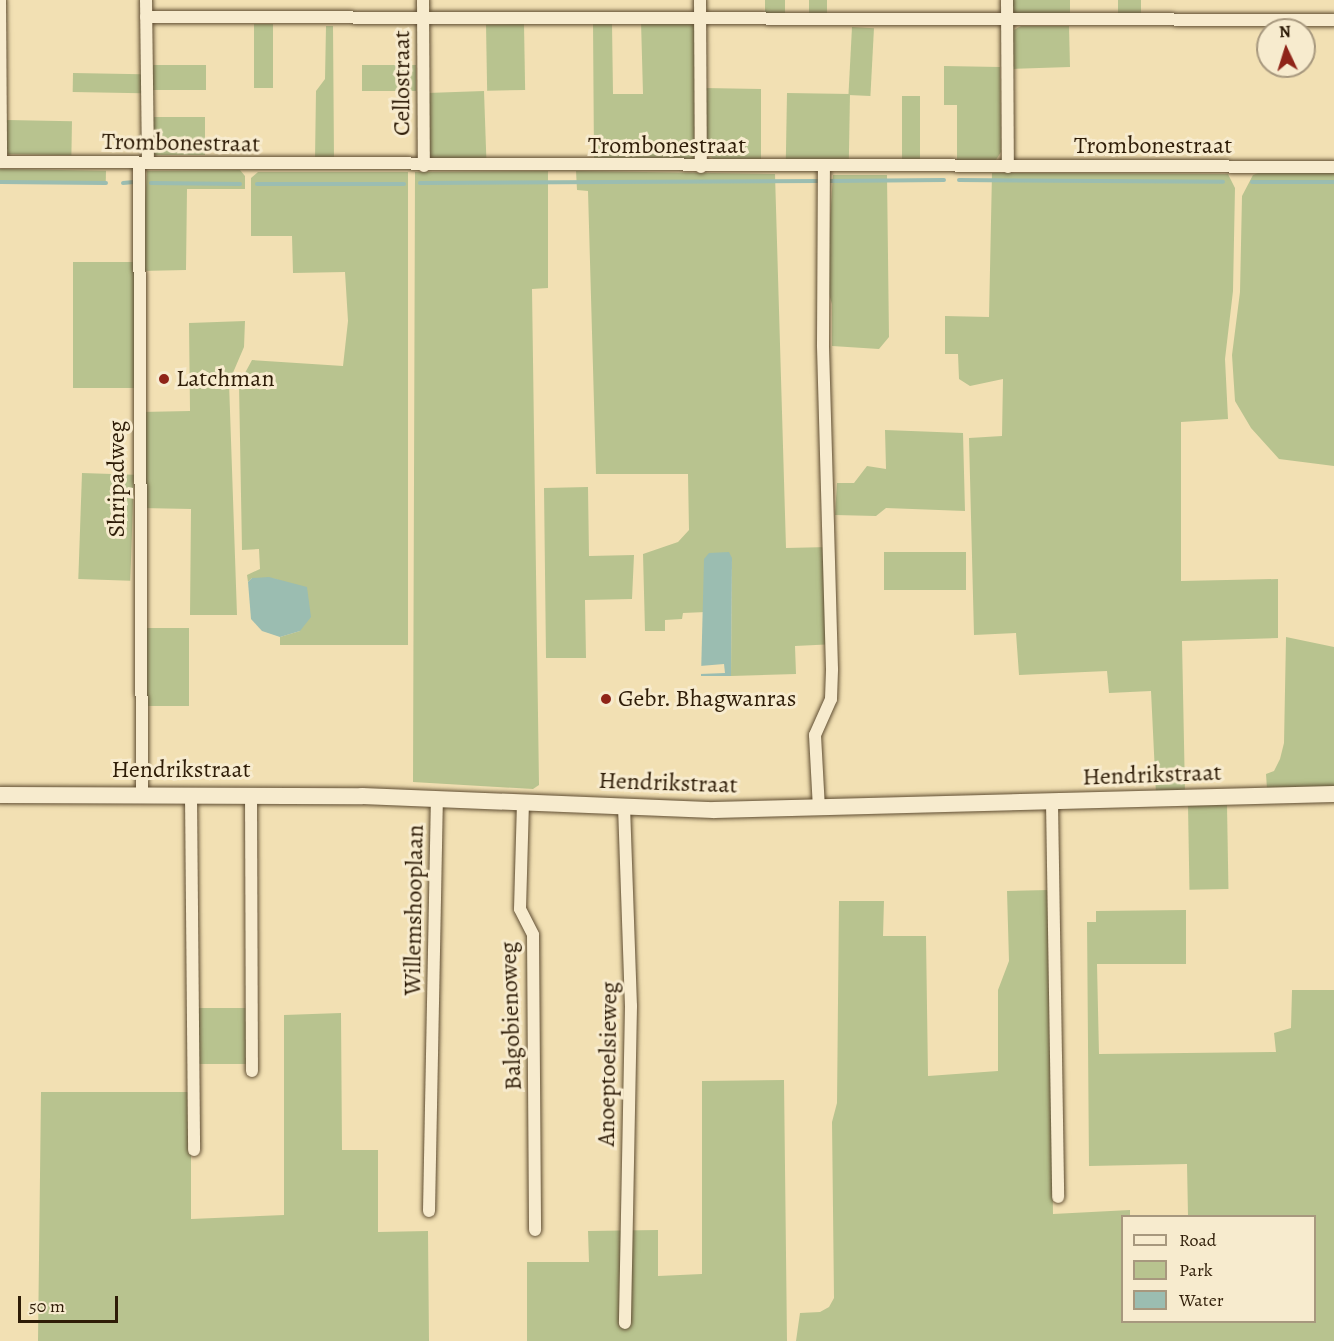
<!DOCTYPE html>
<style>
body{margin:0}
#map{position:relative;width:1334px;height:1341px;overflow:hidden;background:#f2e0b3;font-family:Alegreya,serif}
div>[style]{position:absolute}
.green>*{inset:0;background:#b8c38f;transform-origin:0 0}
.water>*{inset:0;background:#9bbdb1}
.pier>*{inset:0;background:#f2e0b3}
.stream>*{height:4px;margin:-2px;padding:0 2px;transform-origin:2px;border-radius:2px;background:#9bbdb1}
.roads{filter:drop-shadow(0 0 2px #5f4d32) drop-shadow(0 0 2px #5f4d32)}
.minor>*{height:12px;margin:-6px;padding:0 6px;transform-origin:6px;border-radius:6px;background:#f7ebce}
.tertiary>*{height:16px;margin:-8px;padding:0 8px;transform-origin:8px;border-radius:8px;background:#f7ebce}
.dots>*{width:16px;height:16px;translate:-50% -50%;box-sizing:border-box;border:3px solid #f7ebce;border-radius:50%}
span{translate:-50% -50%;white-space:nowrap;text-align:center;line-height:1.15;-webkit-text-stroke:6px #f7ebce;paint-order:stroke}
.street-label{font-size:24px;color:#2e1c07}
.poi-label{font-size:24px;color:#2e1c07}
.left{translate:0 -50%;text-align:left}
.legend{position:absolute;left:1121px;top:1215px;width:195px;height:108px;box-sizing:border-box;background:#f7ebce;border:2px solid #a7987e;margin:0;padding:8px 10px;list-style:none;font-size:18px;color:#2e1c07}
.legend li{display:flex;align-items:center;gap:12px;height:30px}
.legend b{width:30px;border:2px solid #a7987e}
.north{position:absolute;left:1256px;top:18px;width:60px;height:60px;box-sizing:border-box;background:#f7ebce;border:2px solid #a7987e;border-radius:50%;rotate:356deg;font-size:16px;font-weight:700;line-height:24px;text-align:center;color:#2e1c07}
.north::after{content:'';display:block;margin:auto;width:21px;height:27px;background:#8f2418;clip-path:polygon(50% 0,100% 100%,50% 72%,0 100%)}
.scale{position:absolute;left:18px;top:1296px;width:100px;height:27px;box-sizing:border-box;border:3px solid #2e1c07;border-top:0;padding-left:8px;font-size:18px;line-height:21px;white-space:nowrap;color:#2e1c07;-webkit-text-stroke:4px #f7ebce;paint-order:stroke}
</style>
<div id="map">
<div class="green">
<div style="left:765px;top:0;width:20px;height:13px"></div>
<div style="left:809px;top:0;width:18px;height:14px"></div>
<div style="clip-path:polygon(1012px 0,1070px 0,1070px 17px,1013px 14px)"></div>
<div style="left:1118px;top:0;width:23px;height:16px"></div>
<div style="clip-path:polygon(641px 21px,695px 23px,694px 160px,594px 160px,593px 23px,612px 23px,613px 94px,643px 94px)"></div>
<div style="left:254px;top:24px;width:19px;height:64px"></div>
<div style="left:524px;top:24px;width:66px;height:38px;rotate:89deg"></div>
<div style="clip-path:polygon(326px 26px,333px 26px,334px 159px,315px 159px,316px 91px,325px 79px)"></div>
<div style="clip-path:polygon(1021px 26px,1069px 26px,1070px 67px,1012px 69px,1012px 31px)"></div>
<div style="left:852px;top:27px;width:22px;height:68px;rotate:3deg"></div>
<div style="left:150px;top:65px;width:56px;height:25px"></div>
<div style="left:416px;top:65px;width:26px;height:54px;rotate:90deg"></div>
<div style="clip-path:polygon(944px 66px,1000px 67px,1001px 152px,994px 163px,957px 163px,957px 105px,944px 105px)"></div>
<div style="left:73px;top:73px;width:69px;height:19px;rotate:1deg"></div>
<div style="clip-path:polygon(705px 88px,761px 89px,761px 161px,715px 160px,708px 155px)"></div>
<div style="left:484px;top:91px;width:68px;height:57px;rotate:88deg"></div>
<div style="left:787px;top:93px;width:63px;height:69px;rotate:1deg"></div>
<div style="left:902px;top:96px;width:18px;height:66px"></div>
<div style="left:153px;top:117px;width:52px;height:38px"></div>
<div style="left:7px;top:120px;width:65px;height:34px;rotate:1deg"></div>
<div style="left:0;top:169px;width:106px;height:13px;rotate:1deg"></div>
<div style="clip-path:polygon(240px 170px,245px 176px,245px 189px,187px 189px,186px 270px,141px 271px,147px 171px)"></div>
<div style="clip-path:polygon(548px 171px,548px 288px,532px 289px,539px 785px,533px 789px,413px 782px,415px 172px)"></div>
<div style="clip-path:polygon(576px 171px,775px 174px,786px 548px,829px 547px,836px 644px,795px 646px,796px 674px,731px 676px,732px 558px,704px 559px,706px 612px,683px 613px,682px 619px,665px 620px,665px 631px,645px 631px,643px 554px,678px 542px,689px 530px,688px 474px,596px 474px,588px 191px,577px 190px)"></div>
<div style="clip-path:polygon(1263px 171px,1334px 172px,1334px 466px,1279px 459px,1251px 428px,1235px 401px,1232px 355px,1240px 292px,1242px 196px,1253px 175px)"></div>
<div style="clip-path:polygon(258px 172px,408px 172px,408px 645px,280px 645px,280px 637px,300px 631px,277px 579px,252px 578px,248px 582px,247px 575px,260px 569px,259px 549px,242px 550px,239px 384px,252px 360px,343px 366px,348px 321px,345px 272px,293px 273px,292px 236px,251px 236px,251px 178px)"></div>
<div style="clip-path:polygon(992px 173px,1228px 174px,1235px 188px,1233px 291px,1225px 359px,1228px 419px,1181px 422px,1181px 581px,1278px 579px,1278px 638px,1182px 641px,1185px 793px,1156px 794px,1151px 691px,1109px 693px,1107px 671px,1019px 675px,1016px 633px,974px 635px,969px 438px,1002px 436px,1003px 379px,970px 386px,959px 379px,958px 354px,945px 354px,945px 316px,989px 317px)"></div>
<div style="clip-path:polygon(833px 175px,887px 175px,889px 337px,879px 349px,832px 346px,832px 304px,826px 284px)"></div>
<div style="left:135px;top:262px;width:126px;height:62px;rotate:90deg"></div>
<div style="clip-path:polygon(245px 321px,244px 347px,229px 382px,237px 615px,190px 615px,191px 509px,141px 508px,141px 412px,190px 411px,189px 323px)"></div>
<div style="clip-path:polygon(885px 430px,963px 433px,965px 511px,886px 508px,876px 516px,835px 515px,837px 483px,854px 483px,867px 466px,886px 469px)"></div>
<div style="left:82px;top:473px;width:52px;height:106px;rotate:2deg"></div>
<div style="clip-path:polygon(588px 487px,589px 556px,634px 555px,632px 599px,585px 600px,586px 658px,546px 658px,544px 488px)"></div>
<div style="left:884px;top:552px;width:82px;height:38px"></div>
<div style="left:189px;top:628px;width:78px;height:47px;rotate:90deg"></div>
<div style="clip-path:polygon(1286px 637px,1334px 647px,1334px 788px,1267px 789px,1266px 774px,1274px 771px,1280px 759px,1284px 743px)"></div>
<div style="left:1227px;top:805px;width:84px;height:39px;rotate:89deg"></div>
<div style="clip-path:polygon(1049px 890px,1053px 1214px,1130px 1210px,1130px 1216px,1122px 1216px,1122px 1322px,1314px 1322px,1314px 1216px,1188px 1216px,1187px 1164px,1089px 1166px,1087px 922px,1096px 922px,1096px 911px,1186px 910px,1186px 964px,1097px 964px,1099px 1054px,1276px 1052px,1274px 1033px,1291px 1028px,1292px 990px,1334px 990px,1334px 1341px,796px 1341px,800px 1313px,820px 1312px,829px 1307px,834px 1298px,832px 1122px,837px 1103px,839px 901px,884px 901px,883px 936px,926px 936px,928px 1076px,998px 1071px,998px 990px,1009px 961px,1007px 891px)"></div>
<div style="left:249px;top:1008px;width:56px;height:51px;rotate:90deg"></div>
<div style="clip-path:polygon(341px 1013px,342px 1150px,378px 1150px,378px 1232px,428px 1231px,429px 1341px,38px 1341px,41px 1092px,191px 1092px,191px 1219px,284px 1215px,284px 1015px)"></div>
<div style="clip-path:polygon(784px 1080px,787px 1341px,527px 1341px,527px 1262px,589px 1262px,588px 1231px,658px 1230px,658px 1276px,702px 1274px,702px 1081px)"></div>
</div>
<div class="water">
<div style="clip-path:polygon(729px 552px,732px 558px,731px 676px,701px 676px,704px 559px,709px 553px)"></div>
<div style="clip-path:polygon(269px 577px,307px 587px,311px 617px,300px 631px,280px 637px,262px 631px,251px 619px,248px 582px,252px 578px)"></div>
</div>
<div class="pier">
<div style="clip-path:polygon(724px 664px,725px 673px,700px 674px,700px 666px)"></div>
</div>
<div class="stream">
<div style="left:959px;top:180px;width:264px;rotate:0.4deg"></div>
<div style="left:829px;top:181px;width:115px;rotate:-0.5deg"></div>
<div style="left:0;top:182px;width:106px;rotate:0.5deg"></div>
<div style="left:1252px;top:182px;width:82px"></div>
<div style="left:123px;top:183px;width:11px;rotate:-5deg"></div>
<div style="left:151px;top:183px;width:89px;rotate:0.6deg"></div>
<div style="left:420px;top:183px;width:400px;rotate:-0.3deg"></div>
<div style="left:257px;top:184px;width:147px"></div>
</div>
<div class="roads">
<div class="minor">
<div style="left:0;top:0;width:162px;rotate:89.6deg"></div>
<div style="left:146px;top:0;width:163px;rotate:89.3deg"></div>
<div style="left:423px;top:0;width:166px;rotate:89.7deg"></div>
<div style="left:700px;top:0;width:167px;rotate:89.7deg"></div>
<div style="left:1007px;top:0;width:167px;rotate:89.7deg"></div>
<div style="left:146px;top:17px;width:1188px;rotate:0.14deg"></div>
<div style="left:0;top:162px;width:1334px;rotate:0.21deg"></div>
<div style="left:139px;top:164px;width:630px;rotate:89.73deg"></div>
<div style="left:191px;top:794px;width:356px;rotate:89.5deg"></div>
<div style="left:251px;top:794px;width:277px;rotate:89.8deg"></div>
<div style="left:523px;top:802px;width:107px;rotate:91.6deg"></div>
<div style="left:520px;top:909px;width:29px;rotate:63deg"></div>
<div style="left:533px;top:935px;width:295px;rotate:89.6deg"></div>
<div style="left:1052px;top:802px;width:395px;rotate:89.1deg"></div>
<div style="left:624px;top:806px;width:200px;rotate:88deg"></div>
<div style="left:631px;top:1006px;width:317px;rotate:91.1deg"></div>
<div style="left:819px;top:809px;width:74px;rotate:-93.1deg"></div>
<div style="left:815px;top:735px;width:39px;rotate:-66deg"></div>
<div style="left:831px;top:699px;width:30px;rotate:-88deg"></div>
<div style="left:832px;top:669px;width:324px;rotate:-91.6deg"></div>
<div style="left:823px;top:345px;width:177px;rotate:-89.7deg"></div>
<div style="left:429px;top:1211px;width:413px;rotate:-88.9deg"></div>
</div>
<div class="tertiary">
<div style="left:0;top:795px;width:362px;rotate:0.2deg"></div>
<div style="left:362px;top:796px;width:352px;rotate:2.3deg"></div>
<div style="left:714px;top:810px;width:620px;rotate:-1.48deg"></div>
</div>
</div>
<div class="dots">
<div style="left:164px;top:379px;background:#8f2418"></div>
<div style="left:606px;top:699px;background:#8f2418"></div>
</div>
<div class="street-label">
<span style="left:402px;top:83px;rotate:-90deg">Cellostraat</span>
<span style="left:181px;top:143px;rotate:1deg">Trombonestraat</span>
<span style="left:667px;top:146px">Trombonestraat</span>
<span style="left:1153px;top:146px">Trombonestraat</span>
<span style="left:117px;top:479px;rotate:-90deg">Shripadweg</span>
<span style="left:181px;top:770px">Hendrikstraat</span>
<span style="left:1152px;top:775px;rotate:-2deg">Hendrikstraat</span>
<span style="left:668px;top:783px;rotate:2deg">Hendrikstraat</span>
<span style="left:414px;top:910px;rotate:-89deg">Willemshooplaan</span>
<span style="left:511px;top:1016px;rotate:-92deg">Balgobienoweg</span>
<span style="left:608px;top:1064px;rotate:-89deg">Anoeptoelsieweg</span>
</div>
<div class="poi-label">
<span class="left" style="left:176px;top:379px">Latchman</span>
<span class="left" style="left:618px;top:699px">Gebr. Bhagwanras</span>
</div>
<ul class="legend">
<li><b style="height:8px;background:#f7ebce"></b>Road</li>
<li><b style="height:16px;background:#b8c38f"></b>Park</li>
<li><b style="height:16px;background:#9bbdb1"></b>Water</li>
</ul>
<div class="north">N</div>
<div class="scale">50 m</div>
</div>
